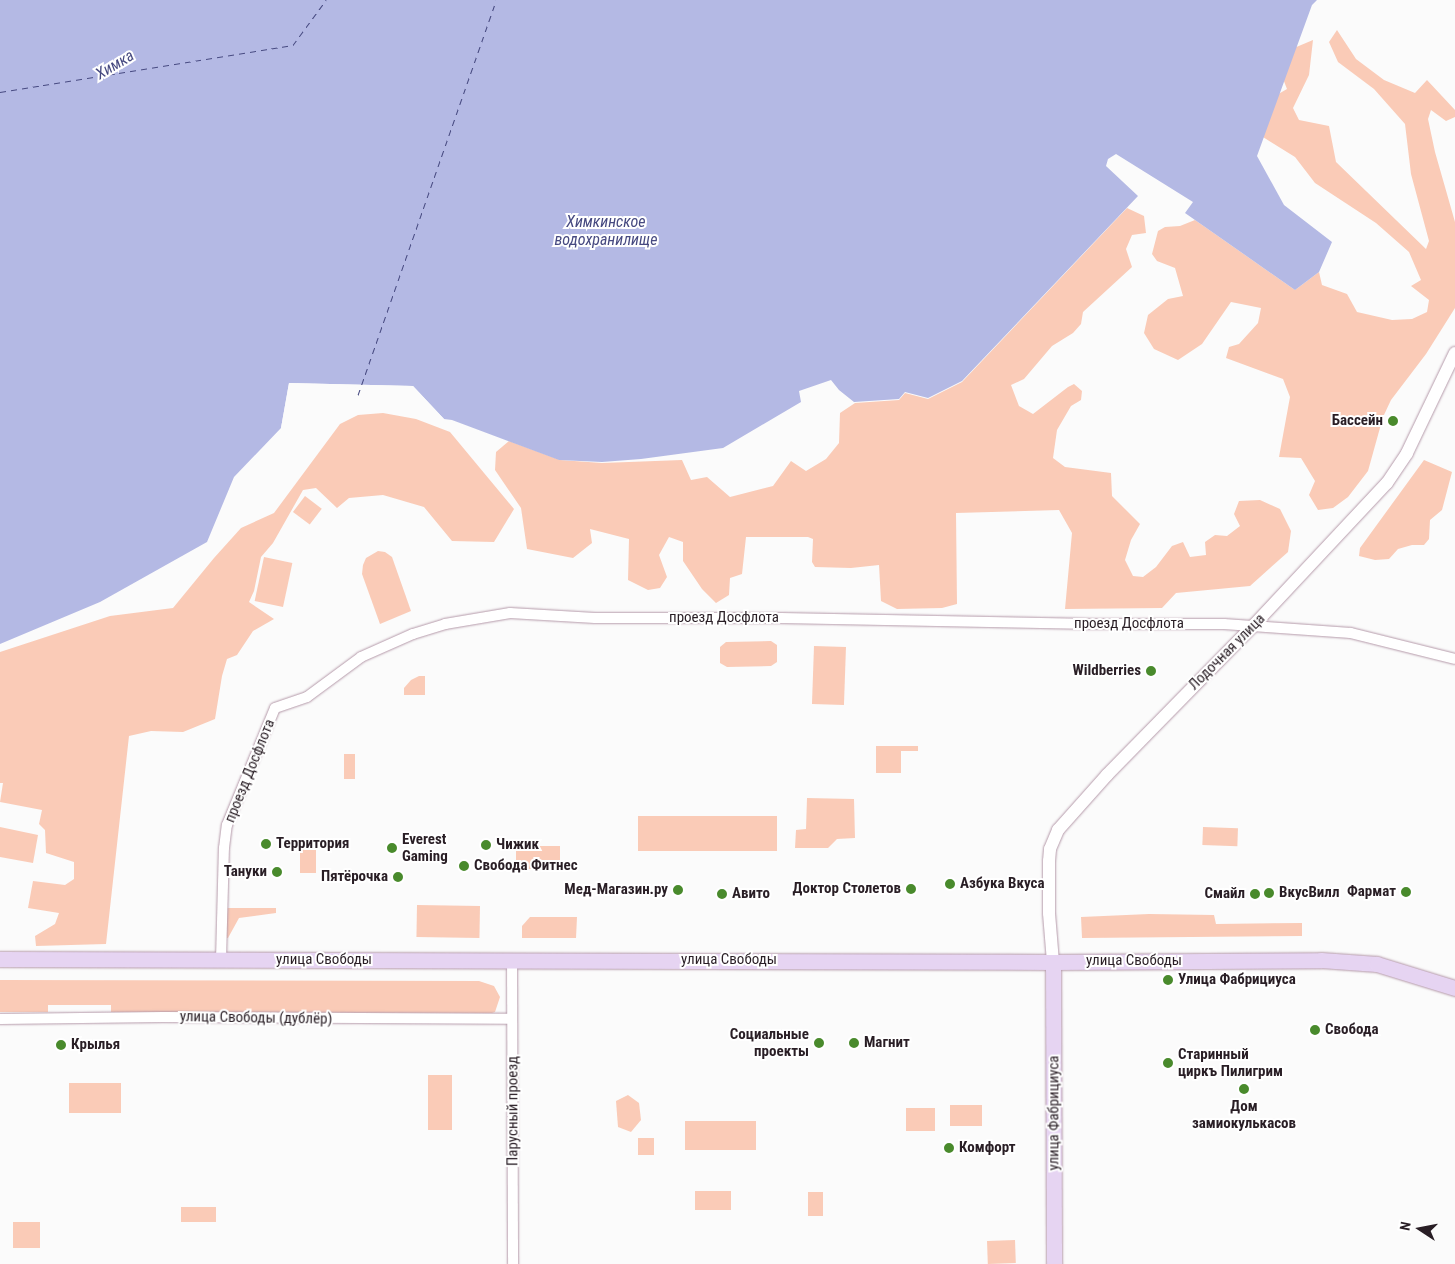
<!DOCTYPE html>
<meta charset="utf-8">
<style>
body{margin:0}
#map{position:relative;width:1455px;height:1264px;overflow:hidden;background:#fbfbfb;font-family:"Roboto Condensed",sans-serif}
div>[style]{position:absolute}
.green>*{inset:0;background:#facbb7;transform-origin:0 0}
.water>*{inset:0;background:#b4b9e4}
.pier>*{inset:0;background:#fbfbfb}
.ferry>*{height:1px;margin-top:-0.5px;transform-origin:0;background:repeating-linear-gradient(90deg,#464980 0 6px,transparent 0 11px)}
.roads{filter:drop-shadow(0 0 1px #b59aaa) drop-shadow(0 0 1px #b59aaa)}
.minor>*{height:10px;margin:-5px;padding:0 5px;transform-origin:5px;border-radius:5px;background:#fff}
.tertiary>*{height:12px;margin:-6px;padding:0 6px;transform-origin:6px;border-radius:6px;background:#fff}
.secondary>*{height:15px;margin:-7.5px;padding:0 7.5px;transform-origin:7.5px;border-radius:7.5px;background:#e6d4f2}
.dots>*{width:14px;height:14px;translate:-50% -50%;box-sizing:border-box;border:2px solid #fff;border-radius:50%}
span{translate:-50% -50%;white-space:nowrap;text-align:center;line-height:1.15;-webkit-text-stroke:4px #fff;paint-order:stroke}
.poi-label{font-size:15px;color:#291e25;font-weight:700}
.right{translate:-100% -50%;text-align:right}
.left{translate:0 -50%;text-align:left}
.street-label{font-size:15px;color:#291e25}
.water-label{font-size:16px;color:#464980;font-style:italic}
.north{position:absolute;left:1395px;top:1204px;width:50px;height:50px;-webkit-text-stroke:4px #fff;paint-order:stroke;rotate:281deg;font-size:14px;font-weight:700;line-height:20px;text-align:center;color:#291e25}
.north::after{content:'';display:block;margin:auto;width:18px;height:22px;background:#291e25;clip-path:polygon(50% 0,100% 100%,50% 72%,0 100%)}
</style>
<div id="map">
<div class="green">
<div style="clip-path:polygon(1337px 30px,1356px 59px,1384px 80px,1415px 93px,1427px 80px,1455px 110px,1455px 117px,1446px 121px,1431px 110px,1428px 119px,1435px 152px,1455px 222px,1455px 308px,1426px 354px,1391px 400px,1383px 417px,1368px 471px,1348px 497px,1333px 508px,1318px 510px,1309px 495px,1315px 481px,1301px 458px,1279px 457px,1290px 397px,1283px 379px,1226px 358px,1229px 347px,1239px 344px,1258px 323px,1261px 308px,1231px 302px,1202px 344px,1178px 360px,1154px 349px,1144px 333px,1148px 315px,1168px 299px,1183px 296px,1175px 268px,1157px 261px,1152px 254px,1158px 231px,1165px 227px,1180px 226px,1195px 220px,1295px 290px,1319px 272px,1322px 285px,1347px 294px,1357px 312px,1392px 320px,1412px 319px,1427px 312px,1429px 300px,1411px 286px,1421px 280px,1409px 252px,1376px 223px,1315px 183px,1295px 157px,1255px 132px,1275px 96px,1287px 89px,1280px 71px,1294px 48px,1313px 40px,1309px 75px,1293px 108px,1299px 120px,1329px 126px,1336px 162px,1426px 249px,1429px 241px,1411px 174px,1405px 124px,1374px 89px,1338px 62px,1329px 42px)"></div>
<div style="clip-path:polygon(1127px 208px,1144px 216px,1146px 233px,1132px 235px,1126px 249px,1132px 267px,1083px 312px,1081px 324px,1073px 333px,1052px 346px,1024px 379px,1011px 385px,1019px 406px,1033px 414px,1068px 387px,1074px 384px,1082px 391px,1081px 400px,1071px 406px,1057px 430px,1053px 458px,1065px 467px,1111px 473px,1112px 496px,1140px 524px,1131px 540px,1125px 560px,1133px 576px,1143px 577px,1156px 567px,1172px 546px,1183px 542px,1190px 557px,1206px 555px,1205px 542px,1215px 535px,1227px 536px,1240px 526px,1234px 514px,1239px 501px,1260px 500px,1280px 509px,1291px 531px,1288px 552px,1250px 586px,1176px 593px,1162px 608px,1065px 609px,1072px 533px,1059px 510px,956px 513px,957px 604px,942px 608px,897px 609px,881px 601px,879px 565px,851px 568px,815px 567px,812px 562px,813px 539px,808px 537px,746px 537px,742px 574px,730px 578px,729px 595px,716px 603px,702px 589px,683px 561px,683px 542px,669px 537px,659px 555px,667px 577px,660px 588px,648px 590px,628px 580px,629px 539px,590px 529px,592px 543px,573px 558px,527px 549px,521px 508px,495px 470px,496px 452px,509px 441px,560px 460px,602px 463px,682px 460px,691px 480px,707px 477px,730px 497px,773px 486px,791px 461px,806px 471px,826px 459px,839px 443px,840px 413px,855px 403px,899px 400px,905px 393px,928px 399px,962px 382px)"></div>
<div style="clip-path:polygon(383px 413px,416px 419px,450px 432px,514px 509px,494px 542px,452px 541px,424px 507px,383px 495px,349px 498px,337px 508px,316px 488px,303px 490px,273px 543px,261px 557px,254px 591px,249px 602px,274px 619px,253px 631px,237px 655px,227px 659px,222px 676px,215px 719px,183px 732px,151px 731px,129px 736px,106px 944px,36px 946px,35px 936px,55px 924px,59px 913px,28px 908px,33px 881px,65px 885px,74px 879px,74px 862px,46px 853px,45px 830px,39px 824px,42px 810px,0 802px,3px 783px,0 783px,0 652px,110px 616px,173px 608px,214px 558px,241px 528px,274px 513px,340px 424px,358px 415px)"></div>
<div style="clip-path:polygon(1424px 460px,1452px 472px,1442px 510px,1430px 520px,1429px 539px,1424px 545px,1412px 545px,1398px 549px,1389px 559px,1375px 560px,1359px 556px,1360px 548px)"></div>
<div style="left:305px;top:496px;width:21px;height:20px;rotate:37deg"></div>
<div style="clip-path:polygon(378px 551px,385px 552px,392px 557px,411px 611px,380px 624px,362px 574px,363px 565px,366px 558px)"></div>
<div style="left:264px;top:557px;width:29px;height:45px;rotate:12deg"></div>
<div style="clip-path:polygon(771px 641px,777px 645px,777px 662px,771px 666px,727px 667px,720px 663px,720px 647px,726px 642px)"></div>
<div style="left:814px;top:646px;width:32px;height:58px;rotate:2deg"></div>
<div style="clip-path:polygon(419px 676px,425px 676px,425px 695px,404px 695px,404px 688px,411px 680px)"></div>
<div style="clip-path:polygon(876px 746px,918px 746px,918px 751px,901px 751px,901px 773px,876px 773px)"></div>
<div style="left:344px;top:754px;width:11px;height:25px"></div>
<div style="clip-path:polygon(807px 798px,854px 799px,855px 838px,837px 839px,828px 848px,795px 848px,796px 830px,806px 829px)"></div>
<div style="left:777px;top:816px;width:35px;height:139px;rotate:90deg"></div>
<div style="clip-path:polygon(0 827px,38px 835px,33px 863px,0 857px)"></div>
<div style="left:1203px;top:827px;width:35px;height:18px;rotate:2deg"></div>
<div style="left:300px;top:844px;width:16px;height:29px"></div>
<div style="left:516px;top:846px;width:44px;height:23px"></div>
<div style="left:417px;top:905px;width:63px;height:32px;rotate:1deg"></div>
<div style="clip-path:polygon(225px 908px,276px 908px,276px 913px,239px 918px,228px 938px,226px 938px)"></div>
<div style="clip-path:polygon(1149px 914px,1214px 915px,1216px 924px,1302px 923px,1302px 936px,1082px 938px,1081px 917px)"></div>
<div style="clip-path:polygon(530px 917px,577px 917px,576px 938px,522px 938px,522px 926px)"></div>
<div style="clip-path:polygon(0 980px,479px 981px,494px 986px,500px 997px,495px 1012px,492px 1013px,111px 1012px,111px 1005px,48px 1005px,48px 1012px,0 1012px)"></div>
<div style="left:428px;top:1075px;width:24px;height:55px"></div>
<div style="left:69px;top:1083px;width:52px;height:30px"></div>
<div style="clip-path:polygon(628px 1095px,639px 1103px,641px 1120px,631px 1132px,618px 1127px,616px 1101px)"></div>
<div style="left:982px;top:1105px;width:21px;height:32px;rotate:90deg"></div>
<div style="left:906px;top:1108px;width:29px;height:23px"></div>
<div style="left:685px;top:1121px;width:71px;height:29px"></div>
<div style="left:638px;top:1138px;width:16px;height:17px"></div>
<div style="left:695px;top:1191px;width:36px;height:19px"></div>
<div style="left:808px;top:1192px;width:15px;height:24px"></div>
<div style="left:181px;top:1207px;width:35px;height:15px"></div>
<div style="left:13px;top:1222px;width:27px;height:26px"></div>
<div style="left:1015px;top:1240px;width:23px;height:28px;rotate:88deg"></div>
</div>
<div class="water">
<div style="clip-path:polygon(0 0,1317px 0,1312px 5px,1257px 156px,1284px 205px,1332px 242px,1319px 272px,1295px 290px,1185px 213px,1193px 202px,1116px 154px,1108px 159px,1106px 166px,1138px 196px,962px 381px,928px 398px,905px 392px,899px 399px,854px 402px,839px 390px,831px 380px,799px 391px,801px 402px,723px 448px,641px 459px,602px 462px,559px 460px,452px 420px,444px 419px,413px 386px,289px 383px,281px 428px,234px 477px,207px 542px,100px 602px,0 644px)"></div>
</div>
<div class="pier">
<div style="clip-path:polygon(289px 383px,413px 386px,444px 419px,440px 419px,412px 389px,291px 386px,284px 428px,281px 428px)"></div>
</div>
<div class="ferry">
<div style="left:0;top:92px;width:297px;rotate:-9.1deg"></div>
<div style="left:293px;top:45px;width:56px;rotate:-53.7deg"></div>
<div style="left:358px;top:395px;width:418px;rotate:-70.7deg"></div>
</div>
<div class="roads">
<div class="minor">
<div style="left:512px;top:959px;width:305px;rotate:89.8deg"></div>
<div style="left:221px;top:960px;width:112px;rotate:-88.5deg"></div>
<div style="left:224px;top:848px;width:23px;rotate:-83deg"></div>
<div style="left:227px;top:825px;width:126px;rotate:-67.7deg"></div>
<div style="left:275px;top:708px;width:34px;rotate:-19deg"></div>
<div style="left:307px;top:697px;width:67px;rotate:-36.5deg"></div>
<div style="left:361px;top:657px;width:57px;rotate:-23.9deg"></div>
<div style="left:413px;top:634px;width:34px;rotate:-17deg"></div>
<div style="left:445px;top:624px;width:66px;rotate:-9.6deg"></div>
<div style="left:510px;top:613px;width:85px;rotate:3.4deg"></div>
<div style="left:595px;top:618px;width:186px"></div>
<div style="left:781px;top:618px;width:312px;rotate:1.1deg"></div>
<div style="left:1093px;top:624px;width:131px"></div>
<div style="left:1224px;top:624px;width:127px;rotate:4.1deg"></div>
<div style="left:1351px;top:633px;width:107px;rotate:14deg"></div>
<div style="left:0;top:1019px;width:163px;rotate:-0.7deg"></div>
<div style="left:163px;top:1017px;width:349px;rotate:0.3deg"></div>
</div>
<div class="tertiary">
<div style="left:1053px;top:962px;width:49px;rotate:-94.7deg"></div>
<div style="left:1049px;top:913px;width:52px;rotate:-90deg"></div>
<div style="left:1049px;top:861px;width:12px;rotate:-85deg"></div>
<div style="left:1050px;top:849px;width:21px;rotate:-67deg"></div>
<div style="left:1058px;top:830px;width:74px;rotate:-48.3deg"></div>
<div style="left:1107px;top:775px;width:209px;rotate:-45.6deg"></div>
<div style="left:1253px;top:626px;width:196px;rotate:-46.9deg"></div>
<div style="left:1387px;top:483px;width:36px;rotate:-56deg"></div>
<div style="left:1407px;top:453px;width:111px;rotate:-64.4deg"></div>
</div>
<div class="secondary">
<div style="left:0;top:959px;width:1053px;rotate:0.16deg"></div>
<div style="left:1053px;top:962px;width:268px;rotate:-0.4deg"></div>
<div style="left:1321px;top:960px;width:56px;rotate:4.1deg"></div>
<div style="left:1377px;top:964px;width:82px;rotate:17.1deg"></div>
<div style="left:1053px;top:962px;width:302px;rotate:89.8deg"></div>
</div>
</div>
<div class="dots">
<div style="left:1393px;top:421px;background:#498a2c"></div>
<div style="left:1151px;top:671px;background:#498a2c"></div>
<div style="left:266px;top:844px;background:#498a2c"></div>
<div style="left:486px;top:845px;background:#498a2c"></div>
<div style="left:392px;top:848px;background:#498a2c"></div>
<div style="left:464px;top:866px;background:#498a2c"></div>
<div style="left:277px;top:872px;background:#498a2c"></div>
<div style="left:398px;top:877px;background:#498a2c"></div>
<div style="left:950px;top:884px;background:#498a2c"></div>
<div style="left:911px;top:889px;background:#498a2c"></div>
<div style="left:678px;top:890px;background:#498a2c"></div>
<div style="left:1406px;top:892px;background:#498a2c"></div>
<div style="left:1269px;top:893px;background:#498a2c"></div>
<div style="left:722px;top:894px;background:#498a2c"></div>
<div style="left:1255px;top:894px;background:#498a2c"></div>
<div style="left:1168px;top:980px;background:#498a2c"></div>
<div style="left:1315px;top:1030px;background:#498a2c"></div>
<div style="left:819px;top:1043px;background:#498a2c"></div>
<div style="left:854px;top:1043px;background:#498a2c"></div>
<div style="left:61px;top:1045px;background:#498a2c"></div>
<div style="left:1168px;top:1063px;background:#498a2c"></div>
<div style="left:1244px;top:1089px;background:#498a2c"></div>
<div style="left:949px;top:1148px;background:#498a2c"></div>
</div>
<div class="poi-label">
<span class="right" style="left:1383px;top:421px">Бассейн</span>
<span class="right" style="left:1141px;top:671px">Wildberries</span>
<span class="left" style="left:402px;top:848px">Everest<br>Gaming</span>
<span class="left" style="left:276px;top:844px">Территория</span>
<span class="left" style="left:496px;top:845px">Чижик</span>
<span class="left" style="left:474px;top:866px">Свобода Фитнес</span>
<span class="right" style="left:267px;top:872px">Тануки</span>
<span class="right" style="left:388px;top:877px">Пятёрочка</span>
<span class="left" style="left:960px;top:884px">Азбука Вкуса</span>
<span class="right" style="left:901px;top:889px">Доктор Столетов</span>
<span class="right" style="left:668px;top:890px">Мед-Магазин.ру</span>
<span class="right" style="left:1396px;top:892px">Фармат</span>
<span class="left" style="left:1279px;top:893px">ВкусВилл</span>
<span class="left" style="left:732px;top:894px">Авито</span>
<span class="right" style="left:1245px;top:894px">Смайл</span>
<span class="left" style="left:1178px;top:980px">Улица Фабрициуса</span>
<span class="left" style="left:1325px;top:1030px">Свобода</span>
<span class="right" style="left:809px;top:1043px">Социальные<br>проекты</span>
<span class="left" style="left:864px;top:1043px">Магнит</span>
<span class="left" style="left:71px;top:1045px">Крылья</span>
<span class="left" style="left:1178px;top:1063px">Старинный<br>циркъ Пилигрим</span>
<span style="left:1244px;top:1115px">Дом<br>замиокулькасов</span>
<span class="left" style="left:959px;top:1148px">Комфорт</span>
</div>
<div class="street-label">
<span style="left:724px;top:618px">проезд Досфлота</span>
<span style="left:1129px;top:624px">проезд Досфлота</span>
<span style="left:1227px;top:652px;rotate:-45deg">Лодочная улица</span>
<span style="left:250px;top:771px;rotate:-68deg">проезд Досфлота</span>
<span style="left:324px;top:960px">улица Свободы</span>
<span style="left:729px;top:960px">улица Свободы</span>
<span style="left:1134px;top:961px">улица Свободы</span>
<span style="left:256px;top:1018px;rotate:1deg">улица Свободы (дублёр)</span>
<span style="left:513px;top:1111px;rotate:-90deg">Парусный проезд</span>
<span style="left:1054px;top:1113px;rotate:-90deg">улица Фабрициуса</span>
</div>
<div class="water-label">
<span style="left:115px;top:65px;rotate:-31deg">Химка</span>
<span style="left:606px;top:231px">Химкинское<br>водохранилище</span>
</div>
<div class="north">N</div>
</div>
